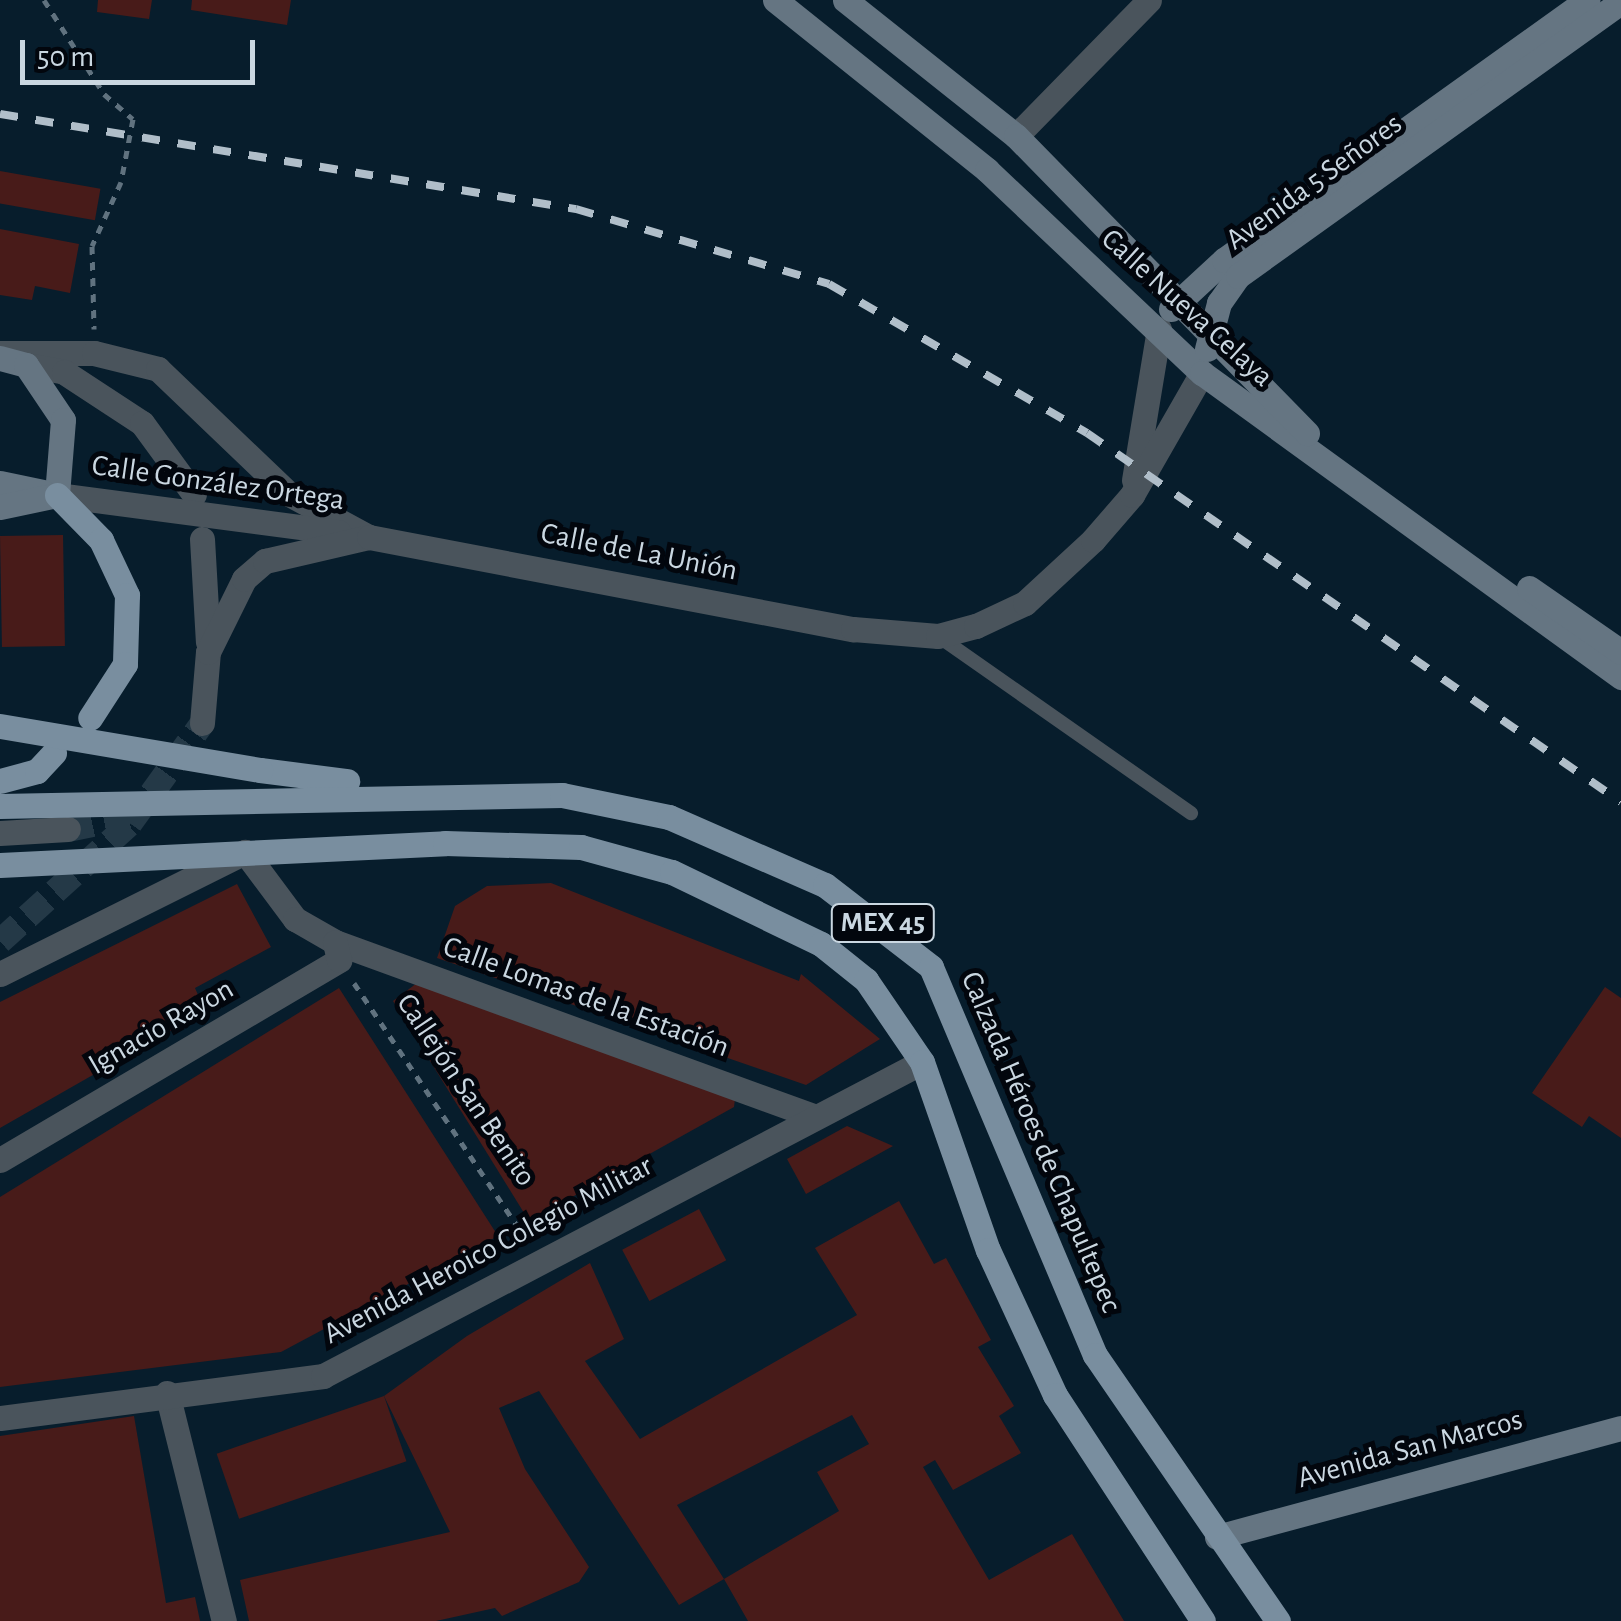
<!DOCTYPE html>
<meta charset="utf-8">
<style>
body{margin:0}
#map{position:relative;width:1621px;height:1621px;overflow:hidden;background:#071d2c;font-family:"Alegreya Sans",sans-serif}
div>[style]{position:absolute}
.building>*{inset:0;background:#481b19;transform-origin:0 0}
.street-tunnel>*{height:25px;margin-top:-12.5px;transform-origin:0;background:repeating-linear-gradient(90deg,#243947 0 25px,transparent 0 37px)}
.path>*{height:5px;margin-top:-2.5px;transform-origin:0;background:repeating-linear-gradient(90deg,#60727f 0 8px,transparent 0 16px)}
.lane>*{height:14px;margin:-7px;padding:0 7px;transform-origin:7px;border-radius:7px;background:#4a545c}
.street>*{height:25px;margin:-12.5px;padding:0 12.5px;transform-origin:12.5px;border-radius:12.5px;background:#4a545c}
.secondary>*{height:25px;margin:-12.5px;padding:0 12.5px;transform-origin:12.5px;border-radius:12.5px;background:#657582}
.primary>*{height:25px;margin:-12.5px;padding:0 12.5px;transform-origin:12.5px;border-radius:12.5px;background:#798e9f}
.rail>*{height:8px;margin-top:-4px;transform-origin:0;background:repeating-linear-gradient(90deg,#b0bec9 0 18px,transparent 0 36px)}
.primary-bridge>*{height:25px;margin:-12.5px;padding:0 12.5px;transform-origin:12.5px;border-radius:12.5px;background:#798e9f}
span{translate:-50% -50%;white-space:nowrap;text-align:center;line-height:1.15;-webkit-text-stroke:10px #02060d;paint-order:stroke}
.shield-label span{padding:2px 8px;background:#02060d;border:2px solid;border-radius:8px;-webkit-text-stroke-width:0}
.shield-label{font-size:28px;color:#cad7e1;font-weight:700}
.street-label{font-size:30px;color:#cad7e1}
.scale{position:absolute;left:20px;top:40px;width:235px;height:45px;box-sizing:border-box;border:5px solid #cad7e1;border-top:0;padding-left:12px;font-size:30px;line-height:35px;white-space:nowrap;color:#cad7e1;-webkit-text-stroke:8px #02060d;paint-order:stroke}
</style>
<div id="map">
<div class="building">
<div style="clip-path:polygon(98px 0,152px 0,149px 19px,97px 12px)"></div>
<div style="clip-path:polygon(192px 0,291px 0,287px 25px,191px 10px)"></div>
<div style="left:0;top:171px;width:102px;height:32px;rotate:10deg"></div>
<div style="clip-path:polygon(0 229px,79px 244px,70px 293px,35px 286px,32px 300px,0 295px)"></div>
<div style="left:63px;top:535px;width:111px;height:63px;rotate:89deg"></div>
<div style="clip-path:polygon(551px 883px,799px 981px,801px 974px,880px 1039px,806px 1085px,437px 958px,455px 906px,487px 886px)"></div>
<div style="clip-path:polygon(237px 884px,271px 947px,195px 988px,205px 1011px,0 1128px,0 1002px)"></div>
<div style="clip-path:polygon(417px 983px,735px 1099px,734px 1107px,529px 1221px,393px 1001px)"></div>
<div style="clip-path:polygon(1605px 987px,1621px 998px,1621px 1138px,1589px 1116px,1582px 1127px,1532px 1093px)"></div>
<div style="clip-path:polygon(339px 988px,498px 1236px,281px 1352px,0 1387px,0 1197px)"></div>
<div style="clip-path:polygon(847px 1126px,893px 1146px,806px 1194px,787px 1159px)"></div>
<div style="clip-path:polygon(899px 1201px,934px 1264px,946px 1258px,991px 1340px,978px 1347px,1014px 1406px,999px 1416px,1021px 1453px,953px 1490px,935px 1460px,923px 1467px,989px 1580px,1072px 1534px,1124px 1621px,748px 1621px,724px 1579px,839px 1511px,817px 1472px,869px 1444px,852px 1415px,677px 1505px,724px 1579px,679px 1605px,539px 1391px,499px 1408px,525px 1469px,589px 1567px,579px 1582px,502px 1616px,495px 1608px,436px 1621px,249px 1621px,240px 1580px,450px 1532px,384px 1396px,467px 1336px,590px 1263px,624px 1339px,585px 1361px,640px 1439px,857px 1315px,815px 1248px)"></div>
<div style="left:699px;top:1209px;width:58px;height:87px;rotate:62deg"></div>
<div style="left:384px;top:1396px;width:69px;height:177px;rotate:71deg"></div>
<div style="clip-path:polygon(134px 1416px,166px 1603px,195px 1597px,200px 1621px,0 1621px,0 1436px)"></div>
</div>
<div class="street-tunnel">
<div style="left:68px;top:829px;width:70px;rotate:-11.5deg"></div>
<div style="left:0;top:941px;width:176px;rotate:-42.2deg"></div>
<div style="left:130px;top:823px;width:123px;rotate:-54.2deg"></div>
</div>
<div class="path">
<div style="left:44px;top:0;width:112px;rotate:57.4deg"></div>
<div style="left:104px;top:94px;width:38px;rotate:41deg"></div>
<div style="left:133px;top:119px;width:64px;rotate:100.8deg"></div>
<div style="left:121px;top:182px;width:70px;rotate:114.4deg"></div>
<div style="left:92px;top:246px;width:83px;rotate:88.6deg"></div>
<div style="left:354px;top:983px;width:310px;rotate:56.1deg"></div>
</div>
<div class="lane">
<div style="left:938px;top:636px;width:309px;rotate:35deg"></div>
</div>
<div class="street">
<div style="left:1016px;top:136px;width:190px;rotate:-45.6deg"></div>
<div style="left:0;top:353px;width:94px"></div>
<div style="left:94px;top:353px;width:66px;rotate:14deg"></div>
<div style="left:158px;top:369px;width:181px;rotate:43.7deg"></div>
<div style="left:289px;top:494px;width:91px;rotate:28.3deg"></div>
<div style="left:26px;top:365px;width:39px;rotate:10deg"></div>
<div style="left:64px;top:372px;width:93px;rotate:33.2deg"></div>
<div style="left:142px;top:423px;width:88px;rotate:53.8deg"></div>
<div style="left:1134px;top:480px;width:153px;rotate:-80.6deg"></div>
<div style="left:57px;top:495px;width:284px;rotate:7.5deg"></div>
<div style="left:202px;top:539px;width:103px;rotate:86.7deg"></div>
<div style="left:202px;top:723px;width:71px;rotate:-85.2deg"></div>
<div style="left:208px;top:652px;width:81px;rotate:-63.7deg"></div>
<div style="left:244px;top:579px;width:28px;rotate:-41deg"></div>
<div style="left:265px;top:561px;width:107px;rotate:-13deg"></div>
<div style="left:369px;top:537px;width:493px;rotate:10.8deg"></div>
<div style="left:853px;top:629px;width:85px;rotate:4.7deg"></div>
<div style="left:938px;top:636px;width:39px;rotate:-15deg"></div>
<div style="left:976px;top:626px;width:54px;rotate:-25.1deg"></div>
<div style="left:1025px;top:603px;width:93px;rotate:-42.8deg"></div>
<div style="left:1093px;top:540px;width:60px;rotate:-49.1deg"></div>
<div style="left:1132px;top:495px;width:141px;rotate:-60.2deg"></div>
<div style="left:0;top:833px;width:68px;rotate:-3.4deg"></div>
<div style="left:0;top:974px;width:274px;rotate:-26.5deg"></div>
<div style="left:245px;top:852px;width:84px;rotate:53.3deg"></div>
<div style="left:295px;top:919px;width:46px;rotate:29.9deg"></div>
<div style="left:335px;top:942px;width:509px;rotate:20deg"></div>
<div style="left:0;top:1160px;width:394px;rotate:-30.5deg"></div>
<div style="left:339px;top:960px;width:18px;rotate:-103deg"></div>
<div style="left:167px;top:1393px;width:235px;rotate:76deg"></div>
<div style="left:0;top:1418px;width:326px;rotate:-7.4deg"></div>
<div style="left:323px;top:1376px;width:676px;rotate:-27.66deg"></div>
</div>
<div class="secondary">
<div style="left:775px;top:0;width:272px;rotate:38.7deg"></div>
<div style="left:987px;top:170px;width:296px;rotate:43.4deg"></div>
<div style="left:1202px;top:373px;width:518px;rotate:35.96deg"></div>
<div style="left:845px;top:0;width:218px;rotate:38.5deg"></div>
<div style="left:1016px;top:136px;width:416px;rotate:45.6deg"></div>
<div style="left:1171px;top:309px;width:72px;rotate:-42.8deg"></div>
<div style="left:1224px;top:260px;width:447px;rotate:-35.6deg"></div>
<div style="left:1207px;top:349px;width:48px;rotate:-75.4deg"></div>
<div style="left:1219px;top:303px;width:33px;rotate:-55deg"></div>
<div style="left:1238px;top:276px;width:471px;rotate:-35.6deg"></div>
<div style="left:0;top:358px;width:27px;rotate:15deg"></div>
<div style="left:26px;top:365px;width:66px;rotate:56.1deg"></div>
<div style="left:63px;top:420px;width:75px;rotate:94.6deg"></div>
<div style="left:0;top:483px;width:44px;rotate:11.8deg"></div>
<div style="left:0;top:507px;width:58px;rotate:-11.9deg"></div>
<div style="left:1529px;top:588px;width:112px;rotate:34.8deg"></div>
<div style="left:1217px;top:1537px;width:418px;rotate:-15.1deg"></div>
</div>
<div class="primary">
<div style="left:57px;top:495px;width:63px;rotate:45.6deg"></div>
<div style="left:101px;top:540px;width:61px;rotate:64.7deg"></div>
<div style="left:127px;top:595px;width:69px;rotate:91.7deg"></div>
<div style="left:125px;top:664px;width:64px;rotate:122.9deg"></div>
<div style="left:260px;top:770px;width:88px;rotate:7.2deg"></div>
<div style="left:0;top:781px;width:38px;rotate:-15deg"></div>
<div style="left:37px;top:771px;width:25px;rotate:-47deg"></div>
<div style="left:0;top:806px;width:562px;rotate:-1.12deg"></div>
<div style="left:562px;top:795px;width:109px;rotate:11.6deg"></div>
<div style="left:669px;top:817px;width:170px;rotate:23.6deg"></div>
<div style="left:825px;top:885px;width:134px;rotate:37.7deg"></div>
<div style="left:931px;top:967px;width:421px;rotate:67.1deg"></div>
<div style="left:1095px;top:1355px;width:323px;rotate:55.5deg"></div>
<div style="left:0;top:865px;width:446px;rotate:-2.8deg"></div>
<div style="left:445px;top:843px;width:136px;rotate:1.7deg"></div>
<div style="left:581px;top:847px;width:94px;rotate:15.4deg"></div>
<div style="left:672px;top:872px;width:165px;rotate:25.8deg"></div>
<div style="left:821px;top:944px;width:58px;rotate:38.7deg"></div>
<div style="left:866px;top:980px;width:99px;rotate:55.7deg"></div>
<div style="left:922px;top:1062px;width:199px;rotate:70.7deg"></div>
<div style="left:988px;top:1250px;width:160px;rotate:65.2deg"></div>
<div style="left:1055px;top:1395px;width:270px;rotate:56.8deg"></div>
</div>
<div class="rail">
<div style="left:0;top:114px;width:584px;rotate:9.37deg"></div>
<div style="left:576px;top:209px;width:264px;rotate:16.5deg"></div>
<div style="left:829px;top:284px;width:298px;rotate:30deg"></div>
<div style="left:1087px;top:433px;width:649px;rotate:34.64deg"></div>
</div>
<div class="primary-bridge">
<div style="left:0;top:726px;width:264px;rotate:9.6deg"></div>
</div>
<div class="shield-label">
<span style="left:883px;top:923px">MEX 45</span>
</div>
<div class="street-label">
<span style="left:1314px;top:182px;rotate:-36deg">Avenida 5 Señores</span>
<span style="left:1187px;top:308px;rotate:42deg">Calle Nueva Celaya</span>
<span style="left:218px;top:483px;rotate:8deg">Calle González Ortega</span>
<span style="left:639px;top:552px;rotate:11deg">Calle de La Unión</span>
<span style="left:586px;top:997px;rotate:20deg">Calle Lomas de la Estación</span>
<span style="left:161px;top:1027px;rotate:-30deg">Ignacio Rayon</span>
<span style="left:466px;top:1090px;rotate:56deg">Callejón San Benito</span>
<span style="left:1041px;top:1142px;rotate:67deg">Calzada Héroes de Chapultepec</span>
<span style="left:488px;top:1250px;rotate:-28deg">Avenida Heroico Colegio Militar</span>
<span style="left:1410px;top:1449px;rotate:-15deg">Avenida San Marcos</span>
</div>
<div class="scale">50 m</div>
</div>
